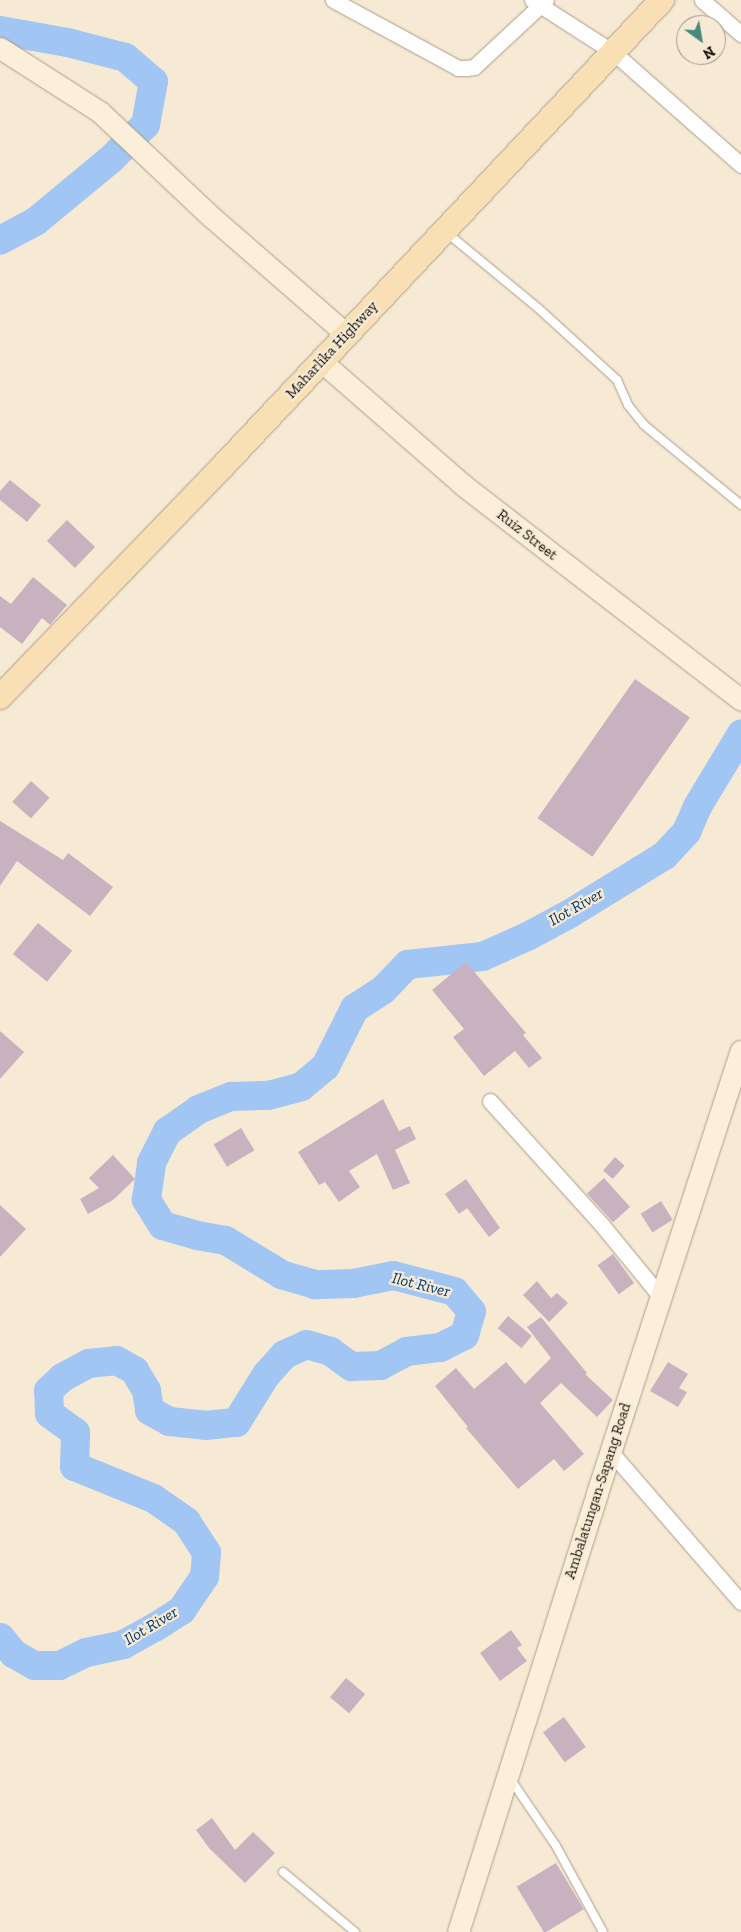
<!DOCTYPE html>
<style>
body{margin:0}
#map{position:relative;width:741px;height:1932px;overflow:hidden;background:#f7ead5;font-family:"Zilla Slab",serif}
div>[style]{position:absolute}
.river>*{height:29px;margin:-14.5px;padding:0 14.5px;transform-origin:14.5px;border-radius:14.5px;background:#a1c6f3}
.building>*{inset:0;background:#c8b2c0;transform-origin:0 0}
.roads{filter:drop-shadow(0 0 1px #aa9e8b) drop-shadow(0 0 1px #aa9e8b)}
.lane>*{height:8px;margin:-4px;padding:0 4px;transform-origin:4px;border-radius:4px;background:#fff}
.street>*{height:15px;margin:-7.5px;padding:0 7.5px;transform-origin:7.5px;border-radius:7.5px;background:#fff}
.secondary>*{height:21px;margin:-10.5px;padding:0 10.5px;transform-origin:10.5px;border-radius:10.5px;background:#fcefda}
.primary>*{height:24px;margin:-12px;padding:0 12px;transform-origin:12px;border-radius:12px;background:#f9e0b4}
span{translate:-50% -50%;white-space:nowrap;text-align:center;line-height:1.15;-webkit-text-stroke:4.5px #f7ead5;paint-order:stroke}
.street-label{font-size:15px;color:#15110a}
.water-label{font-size:16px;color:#01366b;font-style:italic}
.north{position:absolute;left:676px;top:15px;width:50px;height:50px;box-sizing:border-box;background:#f7ead5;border:1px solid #9d9384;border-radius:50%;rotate:148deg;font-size:14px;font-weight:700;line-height:20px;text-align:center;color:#15110a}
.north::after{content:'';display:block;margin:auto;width:18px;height:22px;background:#468a7e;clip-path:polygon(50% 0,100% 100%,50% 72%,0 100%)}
</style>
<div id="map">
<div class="river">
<div style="left:0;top:30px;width:68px;rotate:10.2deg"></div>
<div style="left:67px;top:42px;width:60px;rotate:14.5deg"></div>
<div style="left:125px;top:57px;width:37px;rotate:41deg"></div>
<div style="left:153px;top:81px;width:44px;rotate:100.5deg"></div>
<div style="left:145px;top:124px;width:49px;rotate:135deg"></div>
<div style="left:110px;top:159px;width:97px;rotate:140.4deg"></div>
<div style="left:35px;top:221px;width:40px;rotate:152deg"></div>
<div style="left:0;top:1637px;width:21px;rotate:51deg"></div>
<div style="left:13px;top:1653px;width:24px;rotate:30deg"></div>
<div style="left:34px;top:1665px;width:25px"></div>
<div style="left:59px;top:1665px;width:30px;rotate:-26deg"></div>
<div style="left:86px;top:1652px;width:38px;rotate:-12deg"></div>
<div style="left:123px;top:1644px;width:38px;rotate:-29deg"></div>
<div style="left:156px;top:1626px;width:30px;rotate:-33deg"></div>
<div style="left:181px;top:1610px;width:41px;rotate:-55.9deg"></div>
<div style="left:204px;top:1576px;width:24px;rotate:-85deg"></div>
<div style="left:206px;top:1552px;width:37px;rotate:-123deg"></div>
<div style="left:186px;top:1521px;width:40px;rotate:-145.1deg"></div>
<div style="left:153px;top:1498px;width:85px;rotate:-157.9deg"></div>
<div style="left:74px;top:1466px;width:34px;rotate:-88deg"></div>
<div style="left:75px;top:1432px;width:32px;rotate:-144deg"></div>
<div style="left:49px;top:1413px;width:23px;rotate:-92deg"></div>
<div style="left:48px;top:1390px;width:19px;rotate:-43deg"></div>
<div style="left:62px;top:1377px;width:30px;rotate:-28deg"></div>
<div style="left:88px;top:1363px;width:28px;rotate:-6deg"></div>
<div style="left:116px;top:1360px;width:21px;rotate:29deg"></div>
<div style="left:134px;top:1370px;width:23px;rotate:59deg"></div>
<div style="left:146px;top:1390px;width:20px;rotate:81deg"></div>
<div style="left:149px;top:1410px;width:23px;rotate:29deg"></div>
<div style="left:169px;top:1421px;width:36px;rotate:6deg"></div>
<div style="left:205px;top:1425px;width:31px;rotate:-6deg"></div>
<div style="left:236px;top:1422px;width:57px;rotate:-58deg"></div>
<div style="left:266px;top:1374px;width:27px;rotate:-48deg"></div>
<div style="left:284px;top:1354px;width:24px;rotate:-24deg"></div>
<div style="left:306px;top:1344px;width:25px;rotate:16deg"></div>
<div style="left:330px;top:1351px;width:26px;rotate:36deg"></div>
<div style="left:351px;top:1366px;width:29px;rotate:-2deg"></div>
<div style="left:380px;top:1365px;width:30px;rotate:-28deg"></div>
<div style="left:406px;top:1351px;width:34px;rotate:-7deg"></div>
<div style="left:440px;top:1347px;width:27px;rotate:-27deg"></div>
<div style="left:464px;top:1335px;width:25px;rotate:-74deg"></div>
<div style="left:471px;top:1311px;width:26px;rotate:-130deg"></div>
<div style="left:454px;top:1291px;width:63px;rotate:-165.3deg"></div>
<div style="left:393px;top:1275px;width:41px;rotate:168.7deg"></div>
<div style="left:353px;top:1283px;width:38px;rotate:178deg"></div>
<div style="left:315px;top:1284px;width:35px;rotate:-164deg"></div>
<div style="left:281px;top:1274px;width:66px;rotate:-148.7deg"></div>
<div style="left:225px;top:1240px;width:28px;rotate:-170deg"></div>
<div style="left:197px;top:1235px;width:36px;rotate:-164deg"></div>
<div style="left:162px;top:1225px;width:31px;rotate:-122deg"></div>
<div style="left:146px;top:1199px;width:37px;rotate:-82deg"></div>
<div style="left:151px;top:1162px;width:35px;rotate:-63deg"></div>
<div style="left:167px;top:1131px;width:38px;rotate:-35deg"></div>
<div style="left:198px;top:1109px;width:35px;rotate:-22deg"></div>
<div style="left:231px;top:1096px;width:37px;rotate:-2deg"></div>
<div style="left:268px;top:1095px;width:34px;rotate:-15deg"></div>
<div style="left:301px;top:1086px;width:31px;rotate:-40deg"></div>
<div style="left:325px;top:1066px;width:65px;rotate:-63.4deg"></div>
<div style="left:354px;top:1008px;width:33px;rotate:-33deg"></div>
<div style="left:382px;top:990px;width:36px;rotate:-46deg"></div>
<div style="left:407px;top:964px;width:75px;rotate:-6.1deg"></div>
<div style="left:482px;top:956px;width:49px;rotate:-24deg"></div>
<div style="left:527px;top:936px;width:47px;rotate:-28.2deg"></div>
<div style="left:568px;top:914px;width:113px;rotate:-31.6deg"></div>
<div style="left:664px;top:855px;width:33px;rotate:-47deg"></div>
<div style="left:686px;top:831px;width:27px;rotate:-66deg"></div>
<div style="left:697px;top:806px;width:85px;rotate:-58.9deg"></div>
</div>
<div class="building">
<div style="clip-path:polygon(10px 480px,41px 505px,27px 522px,0 500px,0 491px)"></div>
<div style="left:67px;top:520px;width:39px;height:29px;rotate:44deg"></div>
<div style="clip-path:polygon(33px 577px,67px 605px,50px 625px,42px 618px,22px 644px,0 627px,0 596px,11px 604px)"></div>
<div style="left:635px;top:679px;width:67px;height:170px;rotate:35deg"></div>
<div style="left:31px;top:781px;width:25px;height:28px;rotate:42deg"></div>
<div style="clip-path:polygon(0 821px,63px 860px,68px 853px,113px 887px,90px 916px,17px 861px,0 886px)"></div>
<div style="left:38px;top:923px;width:44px;height:40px;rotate:39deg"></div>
<div style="clip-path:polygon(466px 962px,526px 1033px,523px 1035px,542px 1058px,529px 1068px,515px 1051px,484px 1076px,453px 1037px,464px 1029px,432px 990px)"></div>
<div style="clip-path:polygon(0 1031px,24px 1052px,0 1079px)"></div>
<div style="clip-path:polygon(383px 1099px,399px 1131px,410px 1126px,416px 1139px,395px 1150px,410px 1183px,393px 1190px,377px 1154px,349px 1171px,360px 1187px,339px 1202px,325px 1182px,319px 1185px,298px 1152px)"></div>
<div style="left:241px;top:1128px;width:26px;height:32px;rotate:59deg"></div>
<div style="clip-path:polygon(113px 1155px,135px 1179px,113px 1200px,88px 1214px,80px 1199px,99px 1188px,89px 1178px)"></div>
<div style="left:615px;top:1157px;width:13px;height:18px;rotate:42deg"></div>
<div style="left:604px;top:1178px;width:39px;height:23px;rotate:48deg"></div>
<div style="clip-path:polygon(466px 1179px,500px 1228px,489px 1237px,467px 1208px,459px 1214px,445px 1194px)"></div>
<div style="left:661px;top:1201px;width:22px;height:24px;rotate:58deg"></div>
<div style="clip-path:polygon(0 1205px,26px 1229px,0 1257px)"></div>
<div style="left:613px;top:1254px;width:36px;height:19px;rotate:54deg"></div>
<div style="clip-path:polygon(537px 1281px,551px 1298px,557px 1293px,568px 1303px,549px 1322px,523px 1295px)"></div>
<div style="left:508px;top:1316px;width:31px;height:16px;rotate:40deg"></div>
<div style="clip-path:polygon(541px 1317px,587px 1373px,585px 1374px,613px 1400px,597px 1417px,561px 1383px,540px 1403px,584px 1454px,564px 1471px,554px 1459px,518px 1489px,466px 1428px,468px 1427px,435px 1386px,456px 1368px,474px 1389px,506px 1362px,525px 1384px,551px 1358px,527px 1327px)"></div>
<div style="clip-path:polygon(668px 1362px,688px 1374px,679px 1388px,687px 1392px,678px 1407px,650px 1391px)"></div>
<div style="clip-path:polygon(511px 1630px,522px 1645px,517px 1648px,527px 1661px,500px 1681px,480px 1653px)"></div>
<div style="left:346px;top:1678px;width:25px;height:25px;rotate:40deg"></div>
<div style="left:564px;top:1717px;width:37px;height:26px;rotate:54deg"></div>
<div style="clip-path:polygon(212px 1818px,235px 1850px,253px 1832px,275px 1853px,245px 1883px,209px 1848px,196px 1830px)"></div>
<div style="left:556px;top:1863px;width:54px;height:46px;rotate:59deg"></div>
</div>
<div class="roads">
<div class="lane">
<div style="left:447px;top:233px;width:118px;rotate:39.5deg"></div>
<div style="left:538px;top:308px;width:107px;rotate:42.3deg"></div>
<div style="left:617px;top:380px;width:27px;rotate:66deg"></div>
<div style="left:628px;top:405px;width:26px;rotate:51deg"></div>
<div style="left:644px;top:425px;width:126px;rotate:39.5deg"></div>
<div style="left:511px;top:1780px;width:80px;rotate:55.7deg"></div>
<div style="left:556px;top:1846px;width:98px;rotate:61.3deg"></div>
<div style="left:283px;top:1872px;width:94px;rotate:39.8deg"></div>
</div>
<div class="street">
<div style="left:333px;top:0;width:142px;rotate:28.5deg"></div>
<div style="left:458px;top:68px;width:8px"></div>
<div style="left:466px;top:68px;width:8px;rotate:-7deg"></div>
<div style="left:474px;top:67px;width:98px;rotate:-42.9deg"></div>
<div style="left:532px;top:0;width:96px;rotate:32.7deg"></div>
<div style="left:613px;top:52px;width:171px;rotate:41.4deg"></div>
<div style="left:702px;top:0;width:52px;rotate:41.1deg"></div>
<div style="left:490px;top:1101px;width:167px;rotate:47.9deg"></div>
<div style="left:602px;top:1225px;width:93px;rotate:50.7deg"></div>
<div style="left:610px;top:1451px;width:200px;rotate:49.1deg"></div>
</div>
<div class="secondary">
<div style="left:0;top:48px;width:119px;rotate:32.6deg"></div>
<div style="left:100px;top:112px;width:147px;rotate:43.3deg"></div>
<div style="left:207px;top:213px;width:184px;rotate:41deg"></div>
<div style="left:321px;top:361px;width:189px;rotate:41.1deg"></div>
<div style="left:463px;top:485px;width:351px;rotate:37.7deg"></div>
<div style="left:458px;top:1932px;width:460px;rotate:-72.4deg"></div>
<div style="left:597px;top:1493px;width:465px;rotate:-72deg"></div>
</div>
<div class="primary">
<div style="left:0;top:697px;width:322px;rotate:-46deg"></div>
<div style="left:224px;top:465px;width:639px;rotate:-46.71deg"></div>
</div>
</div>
<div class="street-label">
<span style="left:332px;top:350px;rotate:-47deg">Maharlika Highway</span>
<span style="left:527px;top:535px;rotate:38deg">Ruiz Street</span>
<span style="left:598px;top:1491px;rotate:-72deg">Ambalatungan-Sapang Road</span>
</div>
<div class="water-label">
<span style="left:576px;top:907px;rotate:-30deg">Ilot River</span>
<span style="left:421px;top:1285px;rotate:14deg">Ilot River</span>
<span style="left:151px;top:1626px;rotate:-31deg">Ilot River</span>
</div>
<div class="north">N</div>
</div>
